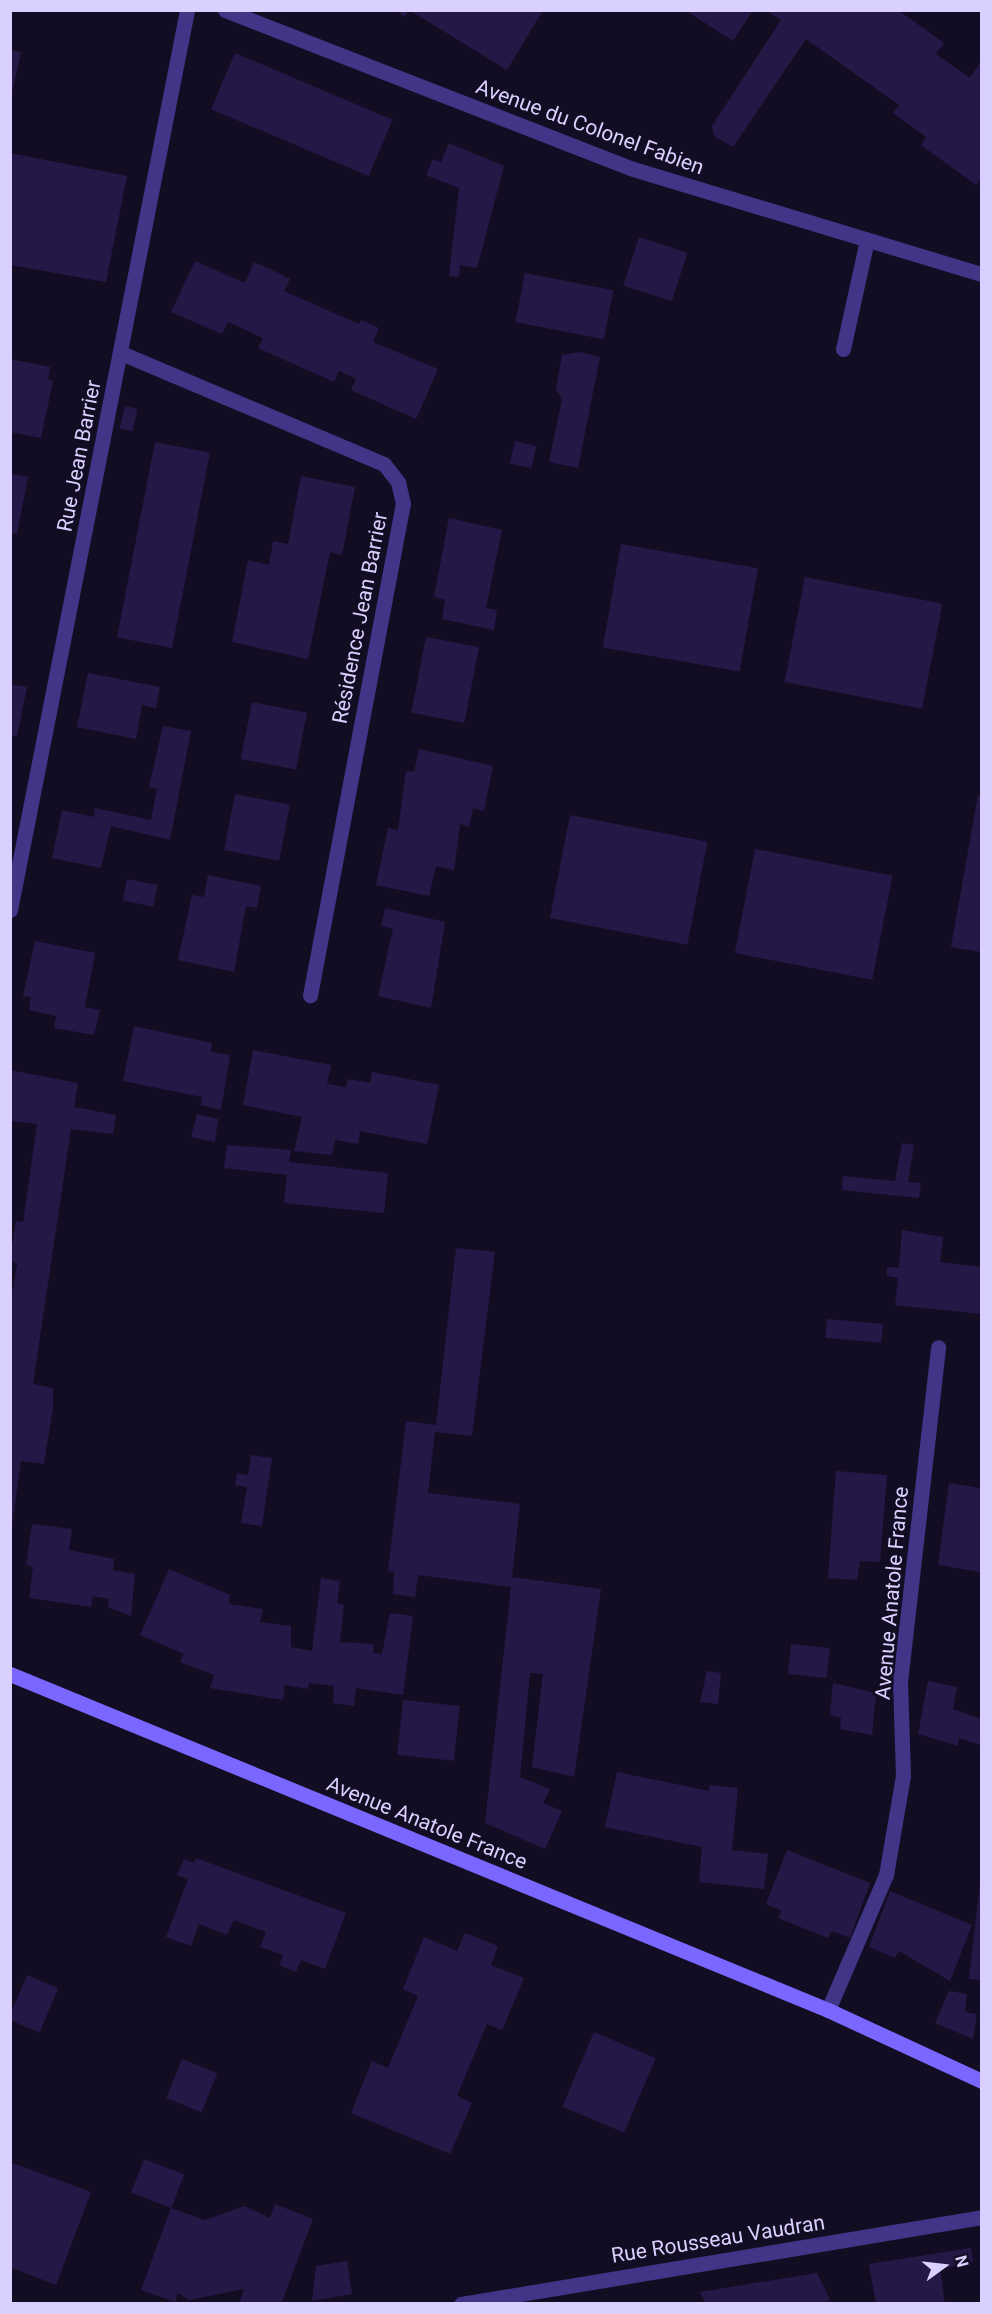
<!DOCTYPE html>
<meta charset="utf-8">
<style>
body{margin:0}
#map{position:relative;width:992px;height:2314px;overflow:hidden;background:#130d24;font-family:Roboto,sans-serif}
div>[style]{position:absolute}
.building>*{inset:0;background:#261846;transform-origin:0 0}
.service>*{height:15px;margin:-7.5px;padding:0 7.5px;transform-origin:7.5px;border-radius:7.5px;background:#403586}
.minor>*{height:15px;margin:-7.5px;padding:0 7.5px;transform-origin:7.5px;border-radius:7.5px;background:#403586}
.secondary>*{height:15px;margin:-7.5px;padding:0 7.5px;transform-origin:7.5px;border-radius:7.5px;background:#7967ff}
span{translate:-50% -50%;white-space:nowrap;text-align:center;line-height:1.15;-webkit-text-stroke:5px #130d24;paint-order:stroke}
.street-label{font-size:21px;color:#dad0ff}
.frame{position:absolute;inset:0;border:12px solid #dad0ff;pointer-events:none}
.north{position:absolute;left:914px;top:2236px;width:60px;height:60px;-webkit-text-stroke:4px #130d24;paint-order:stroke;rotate:75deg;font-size:16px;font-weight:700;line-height:24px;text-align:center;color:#dad0ff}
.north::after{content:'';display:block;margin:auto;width:21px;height:27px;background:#dad0ff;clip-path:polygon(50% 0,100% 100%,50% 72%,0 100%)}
</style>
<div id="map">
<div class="building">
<div style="clip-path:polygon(395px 10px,408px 10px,405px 17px)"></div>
<div style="clip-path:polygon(409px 10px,543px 10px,507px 70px)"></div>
<div style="clip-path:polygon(685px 10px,753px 10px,733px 41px)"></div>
<div style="clip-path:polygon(765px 10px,898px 10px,944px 43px,936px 54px,970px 78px,981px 61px,981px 178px,976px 185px,921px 145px,926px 137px,893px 113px,899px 105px,806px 39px,733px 147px,714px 136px,712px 126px,781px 20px)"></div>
<div style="clip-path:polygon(10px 50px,21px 52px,12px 93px,10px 92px)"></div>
<div style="left:235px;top:53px;width:171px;height:61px;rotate:23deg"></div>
<div style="clip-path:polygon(449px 143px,504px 166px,477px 268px,460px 265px,459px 277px,449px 276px,459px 188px,426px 175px,433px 159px,441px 162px)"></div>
<div style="clip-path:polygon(10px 153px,127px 176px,106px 282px,10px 265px)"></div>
<div style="left:639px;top:237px;width:51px;height:51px;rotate:18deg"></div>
<div style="clip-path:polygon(195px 261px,245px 283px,254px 262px,272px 270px,290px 279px,284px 291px,359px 324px,361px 320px,379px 328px,373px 342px,438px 369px,416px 419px,351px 390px,356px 379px,339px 371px,334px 382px,258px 348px,263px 338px,228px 322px,222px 334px,171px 312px)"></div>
<div style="left:525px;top:273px;width:90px;height:50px;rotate:11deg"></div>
<div style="clip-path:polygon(580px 352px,600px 357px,578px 468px,549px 462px,562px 399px,556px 389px,562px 355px)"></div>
<div style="clip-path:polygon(10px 359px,50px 367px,48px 380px,53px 381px,41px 438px,10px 432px)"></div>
<div style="left:125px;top:406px;width:13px;height:23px;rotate:13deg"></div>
<div style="left:515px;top:441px;width:22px;height:23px;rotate:13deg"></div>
<div style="left:155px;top:442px;width:56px;height:199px;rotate:11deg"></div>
<div style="clip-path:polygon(10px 473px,28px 477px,17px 534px,10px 533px)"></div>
<div style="clip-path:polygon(301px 476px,355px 487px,342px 555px,330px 552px,308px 659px,232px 642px,248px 560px,269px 565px,273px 541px,288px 544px)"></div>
<div style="clip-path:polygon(449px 518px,502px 530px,486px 608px,497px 610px,494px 630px,442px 619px,445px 600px,434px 597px)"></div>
<div style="left:621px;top:544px;width:139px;height:105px;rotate:10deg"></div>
<div style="left:805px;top:577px;width:140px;height:107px;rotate:11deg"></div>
<div style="left:426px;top:637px;width:54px;height:77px;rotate:11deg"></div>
<div style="clip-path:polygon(88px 673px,160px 687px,156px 708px,142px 705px,136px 739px,77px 727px)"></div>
<div style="clip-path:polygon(10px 684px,27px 687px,17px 736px,10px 735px)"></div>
<div style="left:252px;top:702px;width:56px;height:58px;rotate:11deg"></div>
<div style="clip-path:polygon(163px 726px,191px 731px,170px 840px,111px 826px,101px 868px,52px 858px,62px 810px,94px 817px,95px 808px,151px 820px,157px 789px,149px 787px)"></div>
<div style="clip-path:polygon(419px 749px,493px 766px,484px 811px,473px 808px,469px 827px,460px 824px,454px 870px,436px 866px,429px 896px,376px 885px,388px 828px,398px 830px,406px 771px,414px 772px)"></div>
<div style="left:235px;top:794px;width:56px;height:57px;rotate:11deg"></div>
<div style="clip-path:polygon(978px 795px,981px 796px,981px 952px,951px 947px)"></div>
<div style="left:570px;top:815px;width:140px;height:105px;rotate:11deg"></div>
<div style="left:755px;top:849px;width:140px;height:106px;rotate:11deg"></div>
<div style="clip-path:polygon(208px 875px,261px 886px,257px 908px,246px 906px,234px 972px,178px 960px,192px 895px,204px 897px)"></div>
<div style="left:127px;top:879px;width:31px;height:22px;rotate:11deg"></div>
<div style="clip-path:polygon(385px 908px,445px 922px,431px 1008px,378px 996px,393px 929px,381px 926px)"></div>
<div style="clip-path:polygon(35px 941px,95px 953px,85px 1007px,100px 1010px,94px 1035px,54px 1028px,56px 1016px,29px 1010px,31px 997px,23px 996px)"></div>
<div style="clip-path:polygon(134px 1026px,212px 1043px,211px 1052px,230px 1055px,221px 1110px,201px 1105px,202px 1097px,123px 1081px)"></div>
<div style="clip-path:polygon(253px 1050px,331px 1065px,327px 1084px,346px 1087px,348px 1079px,370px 1083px,372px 1072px,439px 1085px,427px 1144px,360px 1131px,358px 1144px,335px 1140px,332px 1155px,294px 1151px,302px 1117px,243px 1105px)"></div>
<div style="clip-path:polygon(10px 1070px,78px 1083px,74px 1107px,116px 1115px,113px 1134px,71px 1129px,34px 1377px,33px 1384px,53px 1388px,53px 1408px,44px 1464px,21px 1461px,12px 1526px,10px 1309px,17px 1264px,10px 1260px,16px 1221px,23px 1222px,37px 1124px,10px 1121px)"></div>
<div style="clip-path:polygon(197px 1114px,218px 1119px,215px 1142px,191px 1137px)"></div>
<div style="clip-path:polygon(902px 1143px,914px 1145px,908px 1182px,921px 1183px,919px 1198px,842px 1190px,843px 1176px,895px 1181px)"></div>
<div style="clip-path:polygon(227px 1145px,291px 1150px,289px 1162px,388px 1173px,384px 1213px,284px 1203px,287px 1175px,224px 1168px)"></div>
<div style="clip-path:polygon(902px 1230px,943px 1237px,940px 1262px,981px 1267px,981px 1314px,895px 1305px,898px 1278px,887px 1276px,887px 1267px,899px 1268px)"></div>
<div style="clip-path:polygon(456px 1248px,495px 1252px,472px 1436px,435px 1432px,428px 1493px,520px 1504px,512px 1577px,601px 1589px,574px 1777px,532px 1767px,543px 1674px,530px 1673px,520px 1777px,550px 1789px,543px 1803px,562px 1811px,545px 1849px,485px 1823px,511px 1587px,418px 1575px,415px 1597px,393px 1594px,394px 1572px,388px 1571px,406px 1421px,436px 1425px)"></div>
<div style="left:827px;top:1319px;width:56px;height:19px;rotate:5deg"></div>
<div style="clip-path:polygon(251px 1455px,272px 1458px,262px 1526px,241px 1523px,247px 1487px,235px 1485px,237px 1473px,248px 1475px)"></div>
<div style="clip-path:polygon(836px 1471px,887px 1475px,880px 1562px,860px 1561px,857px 1580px,828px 1578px)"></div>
<div style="clip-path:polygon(949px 1483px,981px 1488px,981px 1572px,938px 1565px)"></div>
<div style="clip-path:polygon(32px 1524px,72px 1529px,69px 1550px,114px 1559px,113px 1570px,135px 1574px,131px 1616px,108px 1607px,109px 1599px,93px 1596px,91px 1607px,29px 1598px,33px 1567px,26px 1565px)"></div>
<div style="clip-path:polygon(169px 1569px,230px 1595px,229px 1604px,263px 1609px,260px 1622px,291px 1626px,291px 1647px,312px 1651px,321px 1578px,340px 1581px,337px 1603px,344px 1605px,340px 1642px,374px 1644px,373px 1653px,382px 1654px,390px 1613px,413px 1616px,403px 1695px,356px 1688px,354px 1706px,333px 1703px,334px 1686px,309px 1683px,308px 1689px,285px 1685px,283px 1700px,210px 1688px,214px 1675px,180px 1662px,184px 1654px,140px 1635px)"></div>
<div style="left:791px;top:1644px;width:39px;height:30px;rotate:6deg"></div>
<div style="clip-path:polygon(707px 1671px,721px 1673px,718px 1704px,700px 1702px)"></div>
<div style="clip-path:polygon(928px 1681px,957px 1687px,953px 1709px,981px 1719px,981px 1745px,959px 1738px,958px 1746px,918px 1734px)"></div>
<div style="clip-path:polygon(833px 1683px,876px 1693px,872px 1735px,840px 1729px,841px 1718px,830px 1715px)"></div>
<div style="left:403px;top:1700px;width:57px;height:55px;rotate:6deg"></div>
<div style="clip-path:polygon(617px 1772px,709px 1791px,709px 1785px,738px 1788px,732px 1850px,768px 1854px,764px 1889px,699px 1882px,702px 1847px,605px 1827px)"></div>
<div style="clip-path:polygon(787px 1850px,870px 1883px,850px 1938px,832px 1931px,828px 1938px,778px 1918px,782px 1911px,766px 1904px)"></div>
<div style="clip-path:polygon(196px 1858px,346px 1913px,325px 1969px,301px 1960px,296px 1972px,279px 1965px,283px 1955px,260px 1947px,266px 1932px,234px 1920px,227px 1935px,199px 1924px,191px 1946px,166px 1937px,188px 1879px,177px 1875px,184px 1859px,194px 1863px)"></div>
<div style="clip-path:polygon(980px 1882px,981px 1883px,981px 1980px,969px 1979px)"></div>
<div style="clip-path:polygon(890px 1891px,972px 1925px,950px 1981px,899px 1951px,895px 1958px,869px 1947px)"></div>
<div style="clip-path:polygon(465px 1933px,498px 1946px,491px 1965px,524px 1978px,502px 2030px,487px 2024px,457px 2096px,472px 2103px,450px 2154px,351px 2113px,372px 2061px,388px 2068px,418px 1996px,403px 1989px,424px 1937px,457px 1951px)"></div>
<div style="left:27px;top:1975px;width:34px;height:48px;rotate:23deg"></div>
<div style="clip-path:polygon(949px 1991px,967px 1994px,965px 2012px,977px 2014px,973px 2039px,935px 2023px)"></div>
<div style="left:594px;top:2032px;width:67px;height:81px;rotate:23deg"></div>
<div style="left:182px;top:2059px;width:38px;height:42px;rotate:22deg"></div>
<div style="left:144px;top:2159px;width:43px;height:36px;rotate:21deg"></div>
<div style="clip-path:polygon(10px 2162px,91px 2192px,56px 2285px,10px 2267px)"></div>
<div style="clip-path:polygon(275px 2204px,313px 2219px,281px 2304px,239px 2304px,244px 2289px,189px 2300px,178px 2293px,175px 2302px,141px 2290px,171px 2208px,205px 2220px,244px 2206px,270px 2218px)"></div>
<div style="clip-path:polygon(971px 2248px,973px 2262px,940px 2269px,945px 2304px,876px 2304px,869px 2264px)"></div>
<div style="clip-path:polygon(347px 2261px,352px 2294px,312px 2301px,316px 2266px)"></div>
<div style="clip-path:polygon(817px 2273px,830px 2300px,820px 2304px,706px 2304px,700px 2292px)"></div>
</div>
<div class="service">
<div style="left:843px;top:349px;width:112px;rotate:-77.6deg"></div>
</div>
<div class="minor">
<div style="left:225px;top:10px;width:435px;rotate:21.3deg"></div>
<div style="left:630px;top:168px;width:368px;rotate:16.8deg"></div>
<div style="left:121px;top:353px;width:285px;rotate:22.9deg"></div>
<div style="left:384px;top:464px;width:23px;rotate:52deg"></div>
<div style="left:398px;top:482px;width:22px;rotate:77deg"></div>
<div style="left:403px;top:503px;width:501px;rotate:100.7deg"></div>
<div style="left:10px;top:910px;width:917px;rotate:-78.87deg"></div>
<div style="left:828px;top:2010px;width:147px;rotate:-66.8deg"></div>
<div style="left:886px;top:1875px;width:100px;rotate:-80.3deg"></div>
<div style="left:903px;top:1776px;width:94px;rotate:-91.8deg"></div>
<div style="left:900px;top:1682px;width:337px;rotate:-83.5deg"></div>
<div style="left:461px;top:2304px;width:528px;rotate:-9.48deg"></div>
</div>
<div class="secondary">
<div style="left:10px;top:1674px;width:884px;rotate:22.33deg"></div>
<div style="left:828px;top:2010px;width:170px;rotate:24.8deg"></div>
</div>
<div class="street-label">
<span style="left:590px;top:127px;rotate:20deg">Avenue du Colonel Fabien</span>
<span style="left:79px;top:456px;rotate:-79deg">Rue Jean Barrier</span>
<span style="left:360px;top:618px;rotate:-79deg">Résidence Jean Barrier</span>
<span style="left:892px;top:1593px;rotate:-85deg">Avenue Anatole France</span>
<span style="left:427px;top:1823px;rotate:22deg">Avenue Anatole France</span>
<span style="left:718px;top:2239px;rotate:-9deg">Rue Rousseau Vaudran</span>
</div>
<div class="frame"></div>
<div class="north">N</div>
</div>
